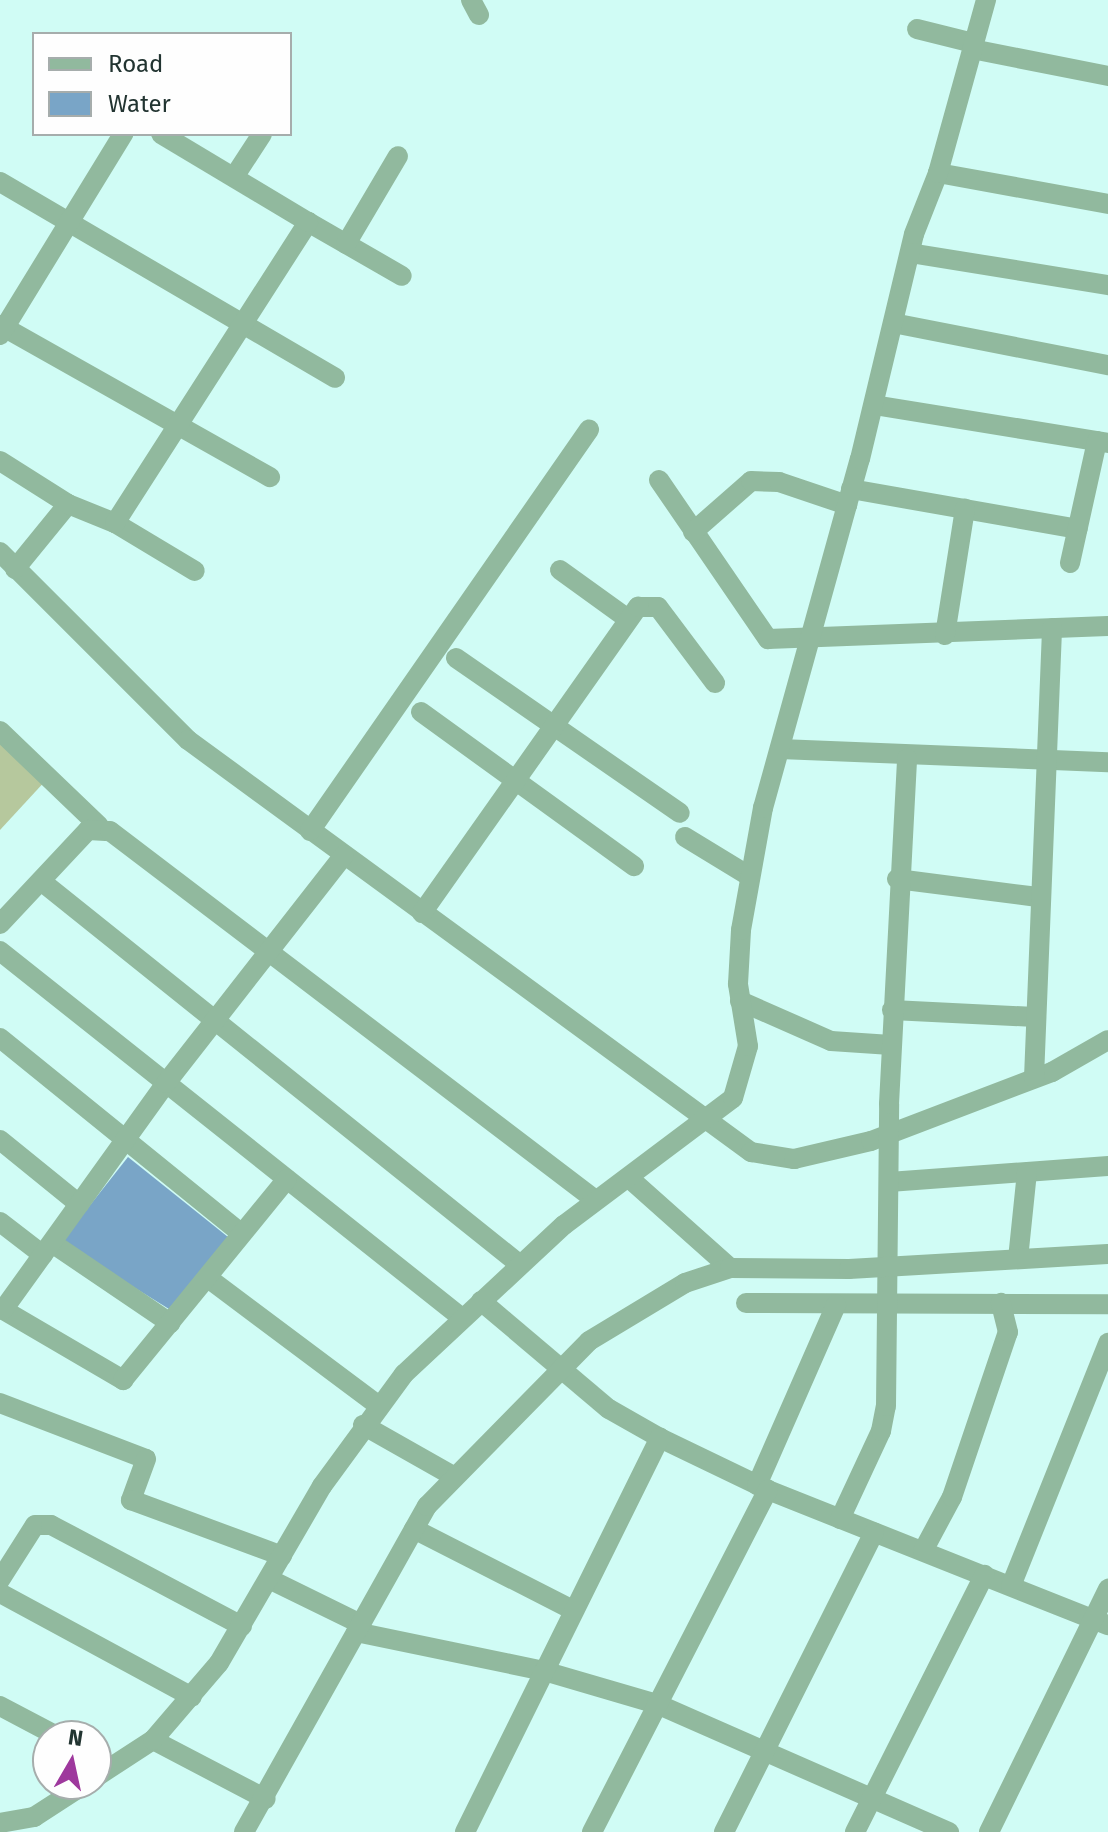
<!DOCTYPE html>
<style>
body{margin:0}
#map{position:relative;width:1108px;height:1832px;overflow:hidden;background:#d0fcf5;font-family:"Fira Sans",sans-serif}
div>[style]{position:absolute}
.green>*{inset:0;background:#b6c89d}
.water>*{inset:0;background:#79a5c7}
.minor>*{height:20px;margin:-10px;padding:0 10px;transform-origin:10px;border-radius:10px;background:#91b99e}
span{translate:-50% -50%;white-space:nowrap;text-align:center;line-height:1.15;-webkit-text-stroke:8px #fefefe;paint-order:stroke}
.legend{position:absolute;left:32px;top:32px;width:260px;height:104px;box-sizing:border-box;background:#fefefe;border:2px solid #a6adac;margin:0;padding:10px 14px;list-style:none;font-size:24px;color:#223431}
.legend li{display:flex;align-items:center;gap:16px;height:40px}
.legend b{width:40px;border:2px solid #a6adac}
.north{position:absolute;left:32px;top:1720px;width:80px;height:80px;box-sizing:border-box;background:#fefefe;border:2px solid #a6adac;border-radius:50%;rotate:9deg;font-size:22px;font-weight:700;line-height:32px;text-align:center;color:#223431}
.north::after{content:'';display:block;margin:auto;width:28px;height:36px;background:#9e389d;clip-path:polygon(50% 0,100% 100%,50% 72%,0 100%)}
</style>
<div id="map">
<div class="green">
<div style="clip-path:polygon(0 741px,48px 778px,0 830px)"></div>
</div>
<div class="water">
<div style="clip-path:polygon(128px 1157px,228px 1237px,169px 1309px,61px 1242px)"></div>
</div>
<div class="minor">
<div style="left:471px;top:0;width:17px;rotate:62deg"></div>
<div style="left:917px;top:29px;width:58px;rotate:14deg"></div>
<div style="left:972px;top:49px;width:139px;rotate:11.2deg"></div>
<div style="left:938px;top:173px;width:173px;rotate:10.3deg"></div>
<div style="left:234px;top:177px;width:51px;rotate:-56.9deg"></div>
<div style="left:0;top:182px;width:388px;rotate:30.3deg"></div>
<div style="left:308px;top:222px;width:108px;rotate:29.9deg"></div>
<div style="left:346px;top:244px;width:102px;rotate:-59.4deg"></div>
<div style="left:910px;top:253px;width:201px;rotate:9.2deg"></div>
<div style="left:893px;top:323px;width:219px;rotate:11.1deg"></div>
<div style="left:0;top:325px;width:310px;rotate:29.4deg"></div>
<div style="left:0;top:335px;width:236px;rotate:-58.5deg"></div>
<div style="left:874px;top:405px;width:237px;rotate:9.2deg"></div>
<div style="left:0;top:461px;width:80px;rotate:32.3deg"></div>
<div style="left:659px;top:480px;width:193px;rotate:55.6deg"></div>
<div style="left:768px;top:639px;width:340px;rotate:-2.2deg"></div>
<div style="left:851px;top:489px;width:230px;rotate:10deg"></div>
<div style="left:115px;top:523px;width:93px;rotate:31deg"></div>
<div style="left:693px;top:532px;width:77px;rotate:-41.3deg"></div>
<div style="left:751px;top:481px;width:28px;rotate:2deg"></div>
<div style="left:779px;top:482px;width:72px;rotate:18.7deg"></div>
<div style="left:0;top:552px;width:266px;rotate:45deg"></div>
<div style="left:188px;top:740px;width:698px;rotate:36.2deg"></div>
<div style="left:751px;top:1152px;width:44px;rotate:9.2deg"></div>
<div style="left:794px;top:1159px;width:79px;rotate:-13.2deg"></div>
<div style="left:871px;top:1141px;width:194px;rotate:-20.9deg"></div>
<div style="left:1052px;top:1072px;width:64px;rotate:-29.7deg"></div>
<div style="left:1070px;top:563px;width:125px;rotate:-77.5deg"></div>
<div style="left:15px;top:569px;width:84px;rotate:-50.8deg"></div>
<div style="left:68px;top:504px;width:51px;rotate:22deg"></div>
<div style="left:115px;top:523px;width:358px;rotate:-57.3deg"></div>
<div style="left:308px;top:222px;width:171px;rotate:-149.1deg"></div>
<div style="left:560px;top:570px;width:84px;rotate:35.8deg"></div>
<div style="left:945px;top:635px;width:128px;rotate:-81deg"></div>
<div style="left:456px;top:658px;width:272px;rotate:34.7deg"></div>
<div style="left:421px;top:712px;width:263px;rotate:35.9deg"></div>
<div style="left:0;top:731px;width:137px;rotate:43.8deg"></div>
<div style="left:780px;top:749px;width:328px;rotate:2.3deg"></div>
<div style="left:310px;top:831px;width:489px;rotate:-55.2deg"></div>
<div style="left:685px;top:837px;width:75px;rotate:31.4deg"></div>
<div style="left:897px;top:879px;width:142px;rotate:7.3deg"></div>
<div style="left:41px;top:881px;width:613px;rotate:38.7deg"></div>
<div style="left:422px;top:913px;width:375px;rotate:-54.8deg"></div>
<div style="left:638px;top:607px;width:20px"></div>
<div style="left:658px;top:607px;width:95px;rotate:53.1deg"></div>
<div style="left:0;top:924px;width:129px;rotate:-46.9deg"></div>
<div style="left:88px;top:830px;width:22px;rotate:3deg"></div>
<div style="left:110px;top:831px;width:608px;rotate:37.25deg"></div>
<div style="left:0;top:951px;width:590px;rotate:38.46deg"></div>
<div style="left:740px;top:1001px;width:99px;rotate:23.7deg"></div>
<div style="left:831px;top:1041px;width:60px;rotate:3.8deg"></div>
<div style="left:892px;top:1010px;width:143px;rotate:2.8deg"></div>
<div style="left:0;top:1038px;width:311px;rotate:39deg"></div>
<div style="left:1034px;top:1078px;width:450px;rotate:-87.7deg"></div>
<div style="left:0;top:1140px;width:102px;rotate:39deg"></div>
<div style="left:629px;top:1178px;width:135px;rotate:41.7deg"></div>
<div style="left:889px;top:1182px;width:220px;rotate:-4.2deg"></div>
<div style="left:0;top:1222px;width:54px;rotate:37.5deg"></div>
<div style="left:52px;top:1243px;width:143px;rotate:34.1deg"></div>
<div style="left:1018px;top:1259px;width:87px;rotate:-84.1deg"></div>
<div style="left:208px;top:1278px;width:212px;rotate:36.8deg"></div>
<div style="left:481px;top:1301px;width:167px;rotate:40.2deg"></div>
<div style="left:609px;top:1409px;width:59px;rotate:29.6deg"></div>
<div style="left:660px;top:1438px;width:120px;rotate:25.7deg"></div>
<div style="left:768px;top:1490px;width:366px;rotate:21.7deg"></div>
<div style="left:746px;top:1303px;width:362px;rotate:0.2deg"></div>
<div style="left:0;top:1308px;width:143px;rotate:30.3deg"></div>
<div style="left:123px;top:1380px;width:259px;rotate:-50.8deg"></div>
<div style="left:3px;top:1310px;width:279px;rotate:-54.3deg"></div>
<div style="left:166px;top:1083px;width:289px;rotate:-52deg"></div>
<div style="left:0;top:1403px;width:156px;rotate:21deg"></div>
<div style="left:146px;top:1459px;width:44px;rotate:110.1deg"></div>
<div style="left:131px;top:1500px;width:161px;rotate:20.3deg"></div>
<div style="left:363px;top:1425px;width:103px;rotate:29.5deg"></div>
<div style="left:757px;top:1485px;width:197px;rotate:-66.3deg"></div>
<div style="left:840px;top:1519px;width:97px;rotate:-65deg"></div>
<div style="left:881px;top:1431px;width:25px;rotate:-79deg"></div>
<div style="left:886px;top:1406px;width:302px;rotate:-89.4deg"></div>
<div style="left:889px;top:1104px;width:346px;rotate:-87deg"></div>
<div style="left:414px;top:1529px;width:178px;rotate:27deg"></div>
<div style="left:923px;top:1551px;width:61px;rotate:-61.8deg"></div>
<div style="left:952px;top:1497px;width:174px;rotate:-71.3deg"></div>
<div style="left:1008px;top:1332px;width:30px;rotate:-104deg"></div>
<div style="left:269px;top:1579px;width:102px;rotate:26.1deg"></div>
<div style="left:0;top:1580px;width:65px;rotate:-57.5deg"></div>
<div style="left:35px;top:1525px;width:16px"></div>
<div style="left:51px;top:1525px;width:216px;rotate:27.9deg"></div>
<div style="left:1011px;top:1586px;width:262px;rotate:-68.2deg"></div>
<div style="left:0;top:1593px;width:218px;rotate:28.4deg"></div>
<div style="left:356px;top:1632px;width:192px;rotate:11.7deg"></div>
<div style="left:544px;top:1671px;width:118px;rotate:16.3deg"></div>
<div style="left:657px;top:1704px;width:319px;rotate:23.7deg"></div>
<div style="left:0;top:1706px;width:64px;rotate:27.8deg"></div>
<div style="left:153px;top:1740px;width:127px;rotate:27.6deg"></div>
<div style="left:96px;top:1777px;width:68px;rotate:-33deg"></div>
<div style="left:153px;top:1740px;width:101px;rotate:-49.4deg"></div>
<div style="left:219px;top:1663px;width:205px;rotate:-59.8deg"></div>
<div style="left:322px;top:1486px;width:139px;rotate:-53.8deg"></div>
<div style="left:404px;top:1374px;width:219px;rotate:-43deg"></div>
<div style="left:564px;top:1225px;width:211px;rotate:-36.9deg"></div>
<div style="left:733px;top:1098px;width:54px;rotate:-73.9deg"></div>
<div style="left:748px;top:1046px;width:63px;rotate:-99.2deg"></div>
<div style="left:738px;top:984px;width:54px;rotate:-86.8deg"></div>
<div style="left:741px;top:930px;width:124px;rotate:-79.8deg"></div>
<div style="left:763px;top:808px;width:362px;rotate:-74.5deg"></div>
<div style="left:860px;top:459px;width:231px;rotate:-76.5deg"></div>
<div style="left:914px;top:234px;width:66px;rotate:-68.5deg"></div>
<div style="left:938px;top:173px;width:180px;rotate:-74.5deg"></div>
<div style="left:0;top:1823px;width:35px;rotate:-10deg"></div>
<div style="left:34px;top:1817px;width:61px;rotate:-32.9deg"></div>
<div style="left:244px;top:1832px;width:374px;rotate:-60.7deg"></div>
<div style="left:427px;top:1506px;width:231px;rotate:-45.5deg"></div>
<div style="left:589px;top:1341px;width:112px;rotate:-31.1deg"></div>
<div style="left:685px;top:1283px;width:47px;rotate:-18.4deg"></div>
<div style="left:730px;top:1268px;width:119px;rotate:0.5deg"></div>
<div style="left:849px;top:1269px;width:259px;rotate:-3.3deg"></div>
<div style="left:465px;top:1832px;width:440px;rotate:-63.7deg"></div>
<div style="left:592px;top:1832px;width:385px;rotate:-62.8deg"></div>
<div style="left:724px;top:1832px;width:335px;rotate:-63.4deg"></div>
<div style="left:855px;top:1832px;width:288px;rotate:-63.3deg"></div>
<div style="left:989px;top:1832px;width:271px;rotate:-63.9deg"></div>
</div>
<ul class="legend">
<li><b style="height:10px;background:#91b99e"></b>Road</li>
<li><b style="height:22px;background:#79a5c7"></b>Water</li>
</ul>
<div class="north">N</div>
</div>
